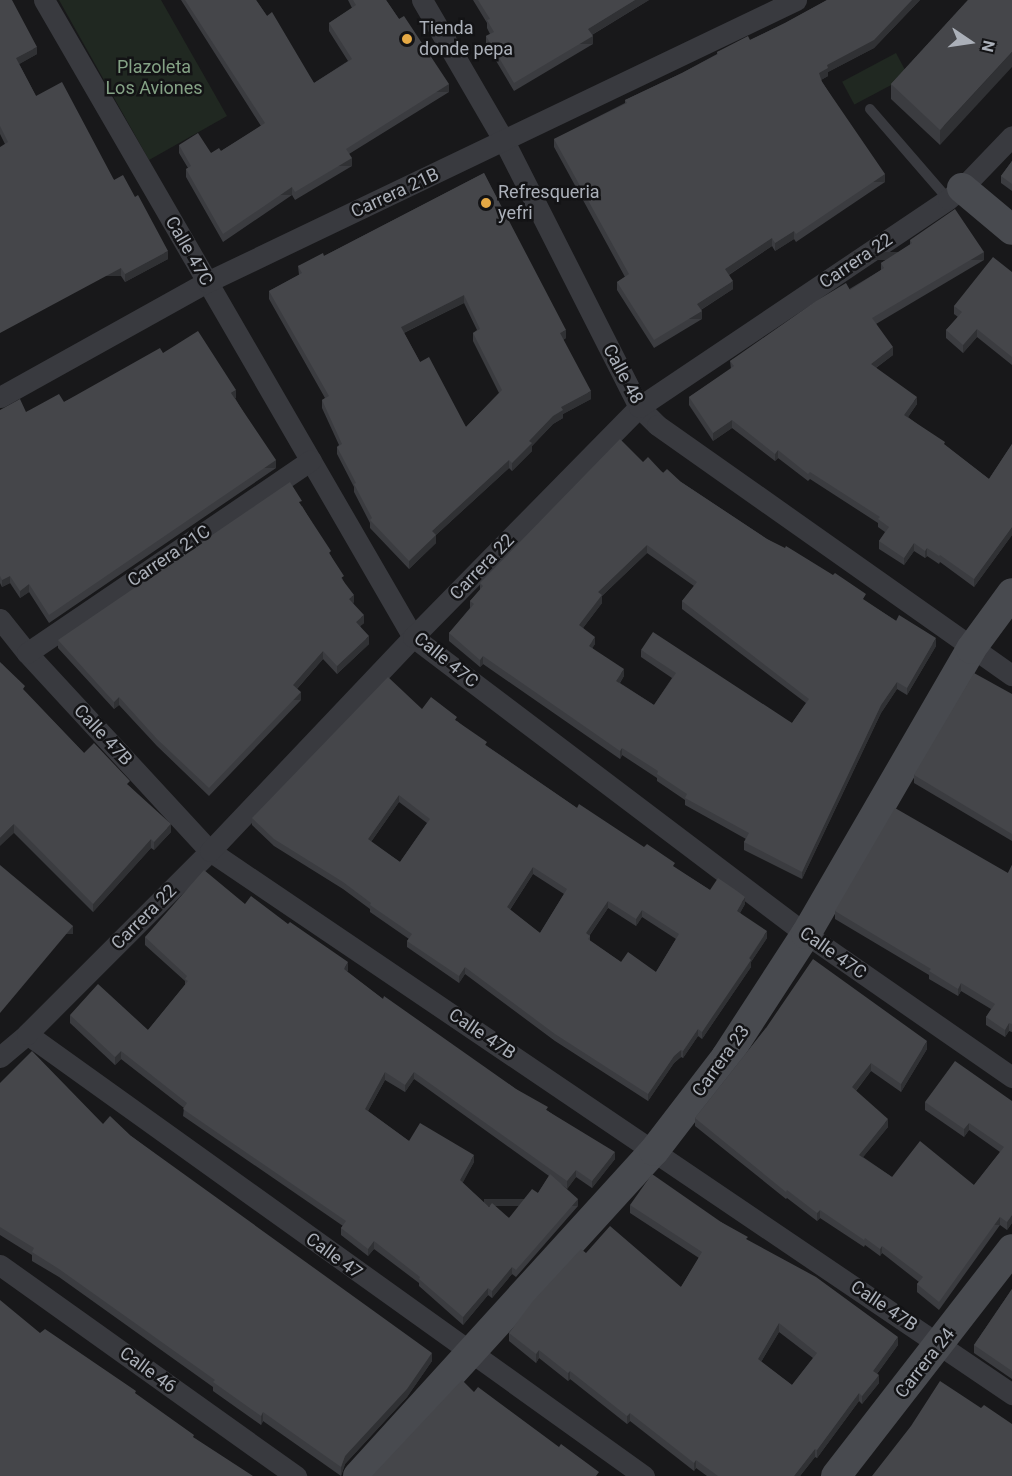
<!DOCTYPE html>
<style>
body{margin:0}
#map{position:relative;width:1012px;height:1476px;overflow:hidden;background:#18181a;font-family:Roboto,sans-serif}
div>[style]{position:absolute}
.green>*{inset:0;background:#202821;transform-origin:0 0}
.lane>*{height:10px;margin:-5px;padding:0 5px;transform-origin:5px;border-radius:5px;background:#393a3f}
.street>*{height:21px;margin:-10.5px;padding:0 10.5px;transform-origin:10.5px;border-radius:10.5px;background:#393a3f}
.secondary>*{height:30px;margin:-15px;padding:0 15px;transform-origin:15px;border-radius:15px;background:#484a4f}
.wall>*{inset:0;background:#3b3c40}
.shaded-wall>*{inset:0;background:#303134;transform-origin:0 0}
.building>*{inset:0;background:#45464a}
.dots>*{width:16px;height:16px;translate:-50% -50%;box-sizing:border-box;border:3px solid #131315;border-radius:50%}
span{translate:-50% -50%;white-space:nowrap;text-align:center;line-height:1.15;-webkit-text-stroke:5px #131315;paint-order:stroke}
.poi-label{font-size:18px;color:#abb0b9}
.left{translate:0 -50%;text-align:left}
.park-label{font-size:18px;color:#84a285}
.street-label{font-size:18px;color:#abb0b9}
.north{position:absolute;left:940px;top:12px;width:60px;height:60px;-webkit-text-stroke:4px #131315;paint-order:stroke;rotate:103deg;font-size:16px;font-weight:700;line-height:24px;text-align:center;color:#abb0b9}
.north::after{content:'';display:block;margin:auto;width:21px;height:27px;background:#abb0b9;clip-path:polygon(50% 0,100% 100%,50% 72%,0 100%)}
</style>
<div id="map">
<div class="green">
<div style="clip-path:polygon(59px 0,161px 0,227px 116px,149px 160px)"></div>
<div style="left:896px;top:53px;width:26px;height:61px;rotate:62deg"></div>
</div>
<div class="lane">
<div style="left:870px;top:109px;width:119px;rotate:49.1deg"></div>
</div>
<div class="street">
<div style="left:44px;top:0;width:736px;rotate:59.92deg"></div>
<div style="left:413px;top:637px;width:493px;rotate:37.1deg"></div>
<div style="left:806px;top:934px;width:251px;rotate:34.8deg"></div>
<div style="left:422px;top:0;width:163px;rotate:59.8deg"></div>
<div style="left:504px;top:141px;width:298px;rotate:63.1deg"></div>
<div style="left:639px;top:407px;width:25px;rotate:45deg"></div>
<div style="left:657px;top:425px;width:434px;rotate:35.2deg"></div>
<div style="left:0;top:397px;width:237px;rotate:-29.1deg"></div>
<div style="left:207px;top:282px;width:653px;rotate:-25.58deg"></div>
<div style="left:0;top:619px;width:43px;rotate:51.5deg"></div>
<div style="left:27px;top:653px;width:270px;rotate:47.3deg"></div>
<div style="left:210px;top:851px;width:969px;rotate:34.1deg"></div>
<div style="left:27px;top:653px;width:343px;rotate:-34.2deg"></div>
<div style="left:27px;top:1034px;width:759px;rotate:35.62deg"></div>
<div style="left:0;top:1057px;width:35px;rotate:-40deg"></div>
<div style="left:27px;top:1034px;width:259px;rotate:-45deg"></div>
<div style="left:210px;top:851px;width:295px;rotate:-46.5deg"></div>
<div style="left:413px;top:637px;width:322px;rotate:-45.5deg"></div>
<div style="left:639px;top:407px;width:372px;rotate:-33.9deg"></div>
<div style="left:948px;top:199px;width:18px;rotate:-38deg"></div>
<div style="left:962px;top:188px;width:72px;rotate:-46.1deg"></div>
<div style="left:0;top:1265px;width:364px;rotate:35.5deg"></div>
</div>
<div class="secondary">
<div style="left:962px;top:188px;width:65px;rotate:40deg"></div>
<div style="left:358px;top:1476px;width:440px;rotate:-47.7deg"></div>
<div style="left:654px;top:1151px;width:118px;rotate:-52.5deg"></div>
<div style="left:726px;top:1057px;width:147px;rotate:-57deg"></div>
<div style="left:806px;top:934px;width:329px;rotate:-59.9deg"></div>
<div style="left:971px;top:649px;width:69px;rotate:-53.8deg"></div>
<div style="left:836px;top:1476px;width:287px;rotate:-52.2deg"></div>
</div>
<div class="wall">
<div style="clip-path:polygon(0 0,37px 54px,19px 64px,36px 96px,114px 180px,168px 259px,125px 282px,121px 276px,5px 144px,0 134px)"></div>
<div style="clip-path:polygon(181px 0,256px 0,267px 16px,314px 83px,348px 61px,329px 31px,329px 23px,352px 8px,348px 0,386px 0,449px 92px,349px 154px,352px 166px,295px 200px,292px 195px,223px 242px,186px 177px,186px 169px,188px 168px,179px 153px,179px 145px,211px 153px,221px 151px,261px 126px)"></div>
<div style="clip-path:polygon(473px 0,649px 0,592px 35px,593px 44px,514px 91px,486px 44px,486px 36px,490px 34px,487px 28px,487px 23px)"></div>
<div style="clip-path:polygon(827px 0,920px 0,874px 48px,828px 72px,828px 76px,821px 80px,885px 182px,796px 242px,794px 239px,775px 251px,772px 246px,729px 275px,733px 289px,701px 310px,702px 319px,654px 348px,617px 290px,617px 282px,625px 277px,554px 147px,554px 139px,625px 103px,625px 100px,682px 73px,717px 54px,717px 52px,750px 40px,785px 23px)"></div>
<div style="clip-path:polygon(968px 0,940px 145px,891px 99px,891px 84px)"></div>
<div style="clip-path:polygon(1012px 161px,1012px 191px,1001px 183px,1001px 176px)"></div>
<div style="clip-path:polygon(evenodd,484px 173px,566px 338px,563px 340px,591px 399px,563px 414px,563px 418px,553px 424px,532px 446px,532px 451px,512px 471px,509px 468px,436px 535px,436px 543px,409px 569px,370px 528px,370px 523px,354px 492px,354px 487px,337px 454px,337px 447px,339px 445px,322px 408px,322px 400px,325px 398px,269px 299px,269px 291px,299px 275px,298px 266px,324px 256px,484px 173px,464px 303px,477px 330px,473px 333px,473px 341px,499px 393px,466px 427px,420px 362px,404px 333px,464px 303px)"></div>
<div style="clip-path:polygon(910px 240px,984px 260px,876px 324px,893px 355px,876px 368px,917px 404px,908px 417px,989px 479px,1012px 444px,1012px 535px,974px 587px,940px 562px,939px 564px,927px 556px,925px 558px,914px 551px,904px 565px,879px 549px,879px 541px,885px 532px,878px 527px,878px 523px,810px 479px,808px 481px,778px 458px,775px 461px,732px 428px,713px 441px,689px 405px,689px 397px,731px 369px,730px 361px,881px 270px,881px 263px,910px 245px)"></div>
<div style="clip-path:polygon(1012px 272px,1012px 365px,977px 337px,963px 353px,946px 338px,946px 330px,958px 317px,954px 314px,954px 306px)"></div>
<div style="clip-path:polygon(163px 353px,236px 398px,235px 398px,276px 468px,49px 623px,29px 592px,20px 598px,10px 583px,2px 587px,0 583px,0 410px,26px 412px,64px 402px)"></div>
<div style="clip-path:polygon(evenodd,643px 462px,681px 482px,767px 539px,936px 646px,907px 695px,897px 689px,881px 713px,802px 879px,744px 850px,744px 842px,746px 839px,685px 805px,685px 800px,657px 781px,657px 778px,622px 755px,620px 759px,483px 664px,480px 667px,449px 641px,449px 633px,470px 608px,470px 601px,480px 590px,480px 583px,643px 462px,647px 553px,694px 586px,682px 601px,682px 609px,806px 703px,792px 723px,641px 650px,641px 657px,672px 678px,654px 705px,620px 683px,624px 676px,592px 648px,595px 644px,583px 628px,602px 603px,602px 596px,647px 553px)"></div>
<div style="clip-path:polygon(302px 506px,331px 556px,354px 602px,353px 603px,364px 623px,360px 626px,369px 644px,337px 674px,323px 659px,297px 689px,301px 700px,209px 796px,157px 746px,119px 705px,114px 709px,58px 648px,58px 640px)"></div>
<div style="clip-path:polygon(2px 664px,25px 692px,84px 753px,130px 787px,171px 832px,154px 850px,151px 848px,93px 912px,14px 833px)"></div>
<div style="clip-path:polygon(1012px 694px,1012px 841px,914px 783px,914px 775px)"></div>
<div style="clip-path:polygon(evenodd,422px 709px,457px 721px,487px 746px,577px 808px,675px 868px,710px 890px,745px 904px,740px 913px,767px 938px,751px 962px,751px 967px,702px 1039px,698px 1036px,683px 1058px,681px 1057px,674px 1063px,648px 1101px,555px 1041px,465px 974px,459px 983px,407px 947px,407px 941px,409px 939px,370px 912px,370px 909px,343px 889px,274px 846px,252px 825px,252px 818px,422px 709px,399px 802px,427px 823px,400px 862px,371px 842px,399px 802px,422px 709px,533px 874px,564px 894px,540px 933px,510px 910px,533px 874px,422px 709px,608px 908px,636px 926px,642px 917px,676px 939px,656px 972px,621px 962px,590px 941px,590px 935px,608px 908px)"></div>
<div style="clip-path:polygon(1012px 865px,1012px 1032px,1009px 1031px,1005px 1037px,986px 1025px,986px 1017px,991px 1009px,961px 991px,958px 996px,929px 979px,929px 975px,835px 919px,835px 911px,1008px 873px)"></div>
<div style="clip-path:polygon(evenodd,245px 904px,348px 970px,347px 972px,383px 999px,548px 1111px,615px 1159px,592px 1188px,576px 1177px,567px 1189px,561px 1184px,578px 1206px,516px 1277px,512px 1274px,492px 1298px,488px 1295px,463px 1325px,419px 1286px,419px 1283px,374px 1249px,368px 1256px,341px 1235px,341px 1228px,343px 1226px,183px 1116px,184px 1108px,121px 1059px,115px 1065px,70px 1023px,70px 1015px,148px 1030px,185px 985px,185px 981px,145px 945px,145px 937px,245px 904px,414px 1079px,549px 1176px,538px 1193px,509px 1218px,489px 1207px,462px 1183px,474px 1162px,409px 1141px,368px 1111px,385px 1080px,405px 1092px,414px 1079px)"></div>
<div style="clip-path:polygon(766px 1028px,927px 1049px,901px 1092px,871px 1071px,856px 1091px,888px 1127px,863px 1157px,892px 1177px,974px 1185px,1000px 1152px,969px 1130px,964px 1137px,925px 1110px,925px 1102px,1012px 1101px,1012px 1223px,1007px 1230px,1000px 1225px,939px 1310px,917px 1292px,917px 1284px,919px 1282px,882px 1253px,880px 1256px,865px 1245px,864px 1247px,820px 1218px,817px 1221px,787px 1198px,786px 1199px,695px 1126px,695px 1118px)"></div>
<div style="clip-path:polygon(0 1083px,103px 1124px,131px 1136px,432px 1361px,407px 1397px,345px 1464px,341px 1476px,263px 1421px,261px 1425px,213px 1391px,213px 1387px,59px 1277px,32px 1261px,32px 1255px,0 1235px)"></div>
<div style="clip-path:polygon(evenodd,630px 1205px,721px 1222px,898px 1345px,877px 1374px,879px 1383px,862px 1404px,859px 1401px,817px 1458px,815px 1457px,800px 1476px,707px 1476px,696px 1468px,694px 1471px,630px 1421px,627px 1424px,570px 1379px,568px 1381px,539px 1358px,536px 1363px,509px 1341px,509px 1333px,586px 1253px,681px 1287px,699px 1258px,630px 1213px,630px 1205px,779px 1332px,813px 1358px,792px 1385px,761px 1362px,779px 1332px)"></div>
<div style="clip-path:polygon(1012px 1289px,1012px 1379px,974px 1353px,974px 1345px)"></div>
</div>
<div class="shaded-wall">
<div style="clip-path:polygon(635px 0,649px 0,588px 37px,588px 29px)"></div>
<div style="clip-path:polygon(912px 0,920px 0,874px 48px,828px 72px,828px 76px,819px 81px,819px 73px,827px 65px)"></div>
<div style="left:593px;top:36px;width:8px;height:92px;rotate:90deg"></div>
<div style="clip-path:polygon(37px 47px,37px 54px,16px 66px,16px 58px)"></div>
<div style="clip-path:polygon(1012px 52px,1012px 67px,940px 145px,940px 130px)"></div>
<div style="left:449px;top:84px;width:8px;height:122px;rotate:90deg"></div>
<div style="left:352px;top:158px;width:8px;height:66px;rotate:90deg"></div>
<div style="left:885px;top:174px;width:8px;height:107px;rotate:90deg"></div>
<div style="left:292px;top:187px;width:8px;height:83px;rotate:90deg"></div>
<div style="clip-path:polygon(794px 231px,794px 239px,775px 251px,775px 243px)"></div>
<div style="clip-path:polygon(772px 238px,772px 246px,725px 277px,725px 269px)"></div>
<div style="clip-path:polygon(168px 251px,168px 259px,125px 282px,125px 274px)"></div>
<div style="left:984px;top:252px;width:8px;height:130px;rotate:90deg"></div>
<div style="left:121px;top:268px;width:8px;height:137px;rotate:90deg"></div>
<div style="clip-path:polygon(733px 281px,733px 289px,697px 312px,697px 304px)"></div>
<div style="clip-path:polygon(464px 295px,464px 303px,401px 334px,401px 327px)"></div>
<div style="left:702px;top:311px;width:8px;height:56px;rotate:90deg"></div>
<div style="clip-path:polygon(977px 329px,977px 337px,963px 353px,963px 345px)"></div>
<div style="clip-path:polygon(566px 330px,566px 338px,560px 341px,560px 333px)"></div>
<div style="clip-path:polygon(893px 347px,893px 355px,871px 371px,871px 364px)"></div>
<div style="clip-path:polygon(236px 390px,236px 398px,231px 400px,231px 393px)"></div>
<div style="clip-path:polygon(591px 391px,591px 399px,563px 414px,563px 418px,553px 424px,532px 446px,532px 451px,512px 471px,512px 463px,529px 441px,561px 407px)"></div>
<div style="clip-path:polygon(917px 397px,917px 404px,904px 423px,904px 415px)"></div>
<div style="clip-path:polygon(732px 420px,732px 428px,713px 441px,713px 433px)"></div>
<div style="clip-path:polygon(778px 450px,778px 458px,775px 461px,775px 454px)"></div>
<div style="left:276px;top:460px;width:8px;height:275px;rotate:90deg"></div>
<div style="clip-path:polygon(509px 460px,509px 468px,436px 535px,436px 543px,409px 569px,409px 561px,432px 531px)"></div>
<div style="clip-path:polygon(1012px 527px,1012px 535px,974px 587px,974px 579px)"></div>
<div style="clip-path:polygon(914px 543px,914px 551px,904px 565px,904px 558px)"></div>
<div style="clip-path:polygon(647px 545px,647px 553px,602px 596px,602px 603px,579px 633px,579px 625px,598px 592px)"></div>
<div style="clip-path:polygon(927px 548px,927px 556px,925px 558px,925px 551px)"></div>
<div style="clip-path:polygon(10px 576px,10px 583px,2px 587px,2px 580px)"></div>
<div style="clip-path:polygon(29px 584px,29px 592px,20px 598px,20px 591px)"></div>
<div style="clip-path:polygon(354px 595px,354px 602px,349px 606px,349px 599px)"></div>
<div style="clip-path:polygon(364px 615px,364px 623px,356px 630px,356px 622px)"></div>
<div style="clip-path:polygon(369px 636px,369px 644px,337px 674px,337px 666px)"></div>
<div style="clip-path:polygon(595px 637px,595px 644px,589px 653px,589px 646px)"></div>
<div style="clip-path:polygon(936px 638px,936px 646px,907px 695px,907px 688px)"></div>
<div style="clip-path:polygon(323px 651px,323px 659px,293px 693px,293px 685px)"></div>
<div style="clip-path:polygon(483px 656px,483px 664px,480px 667px,480px 660px)"></div>
<div style="clip-path:polygon(624px 669px,624px 676px,616px 688px,616px 681px)"></div>
<div style="clip-path:polygon(897px 682px,897px 689px,881px 713px,802px 879px,802px 872px,881px 705px)"></div>
<div style="left:301px;top:692px;width:8px;height:133px;rotate:90deg"></div>
<div style="clip-path:polygon(119px 697px,119px 705px,114px 709px,114px 702px)"></div>
<div style="clip-path:polygon(622px 748px,622px 755px,620px 759px,620px 751px)"></div>
<div style="clip-path:polygon(399px 795px,399px 802px,368px 846px,368px 839px)"></div>
<div style="clip-path:polygon(14px 824px,14px 833px,0 846px,0 838px)"></div>
<div style="clip-path:polygon(171px 824px,171px 832px,154px 850px,154px 842px)"></div>
<div style="clip-path:polygon(151px 839px,151px 848px,93px 912px,93px 904px)"></div>
<div style="clip-path:polygon(533px 867px,533px 874px,507px 914px,507px 907px)"></div>
<div style="clip-path:polygon(745px 897px,745px 904px,737px 918px,737px 911px)"></div>
<div style="clip-path:polygon(608px 901px,608px 908px,586px 940px,586px 933px)"></div>
<div style="clip-path:polygon(642px 910px,642px 917px,636px 926px,636px 919px)"></div>
<div style="left:73px;top:926px;width:8px;height:114px;rotate:90deg"></div>
<div style="clip-path:polygon(767px 931px,767px 938px,751px 962px,751px 967px,702px 1039px,702px 1032px)"></div>
<div style="clip-path:polygon(348px 962px,348px 970px,344px 976px,344px 969px)"></div>
<div style="clip-path:polygon(465px 967px,465px 974px,459px 983px,459px 976px)"></div>
<div style="clip-path:polygon(961px 983px,961px 991px,958px 996px,958px 989px)"></div>
<div style="clip-path:polygon(1009px 1023px,1009px 1031px,1005px 1037px,1005px 1030px)"></div>
<div style="clip-path:polygon(698px 1029px,698px 1036px,683px 1058px,683px 1051px)"></div>
<div style="clip-path:polygon(927px 1041px,927px 1049px,901px 1092px,901px 1084px)"></div>
<div style="clip-path:polygon(681px 1050px,681px 1057px,674px 1063px,648px 1101px,648px 1094px,674px 1056px)"></div>
<div style="clip-path:polygon(121px 1051px,121px 1059px,115px 1065px,115px 1057px)"></div>
<div style="clip-path:polygon(871px 1063px,871px 1071px,852px 1095px,852px 1087px)"></div>
<div style="clip-path:polygon(385px 1072px,385px 1080px,365px 1116px,365px 1109px)"></div>
<div style="clip-path:polygon(414px 1072px,414px 1079px,405px 1092px,405px 1085px)"></div>
<div style="clip-path:polygon(888px 1119px,888px 1127px,859px 1162px,859px 1155px)"></div>
<div style="clip-path:polygon(969px 1123px,969px 1130px,964px 1137px,964px 1129px)"></div>
<div style="clip-path:polygon(615px 1152px,615px 1159px,592px 1188px,592px 1181px)"></div>
<div style="clip-path:polygon(474px 1155px,474px 1162px,460px 1188px,460px 1180px)"></div>
<div style="clip-path:polygon(576px 1170px,576px 1177px,567px 1189px,567px 1181px)"></div>
<div style="left:578px;top:1199px;width:7px;height:94px;rotate:90deg"></div>
<div style="clip-path:polygon(820px 1210px,820px 1218px,817px 1221px,817px 1213px)"></div>
<div style="clip-path:polygon(1012px 1215px,1012px 1223px,1007px 1230px,1007px 1222px)"></div>
<div style="left:1000px;top:1217px;width:8px;height:105px;rotate:90deg"></div>
<div style="clip-path:polygon(374px 1241px,374px 1249px,368px 1256px,368px 1249px)"></div>
<div style="clip-path:polygon(882px 1246px,882px 1253px,880px 1256px,880px 1249px)"></div>
<div style="clip-path:polygon(512px 1267px,512px 1274px,492px 1298px,492px 1291px)"></div>
<div style="clip-path:polygon(488px 1288px,488px 1295px,463px 1325px,463px 1317px)"></div>
<div style="clip-path:polygon(779px 1323px,779px 1332px,758px 1367px,758px 1359px)"></div>
<div style="clip-path:polygon(898px 1337px,898px 1345px,873px 1379px,873px 1371px)"></div>
<div style="clip-path:polygon(539px 1350px,539px 1358px,536px 1363px,536px 1354px)"></div>
<div style="clip-path:polygon(432px 1353px,432px 1361px,407px 1397px,345px 1464px,341px 1476px,341px 1467px,345px 1456px)"></div>
<div style="clip-path:polygon(570px 1371px,570px 1379px,568px 1381px,568px 1373px)"></div>
<div style="clip-path:polygon(879px 1375px,879px 1383px,862px 1404px,862px 1396px)"></div>
<div style="clip-path:polygon(859px 1393px,859px 1401px,817px 1458px,817px 1450px)"></div>
<div style="clip-path:polygon(263px 1412px,263px 1421px,261px 1425px,261px 1416px)"></div>
<div style="clip-path:polygon(630px 1413px,630px 1421px,627px 1424px,627px 1416px)"></div>
<div style="clip-path:polygon(815px 1449px,815px 1457px,800px 1476px,794px 1476px)"></div>
<div style="clip-path:polygon(696px 1460px,696px 1468px,694px 1471px,694px 1463px)"></div>
</div>
<div class="building">
<div style="clip-path:polygon(0 0,12px 0,37px 47px,16px 58px,36px 96px,62px 82px,114px 180px,123px 175px,135px 197px,138px 195px,168px 251px,125px 274px,121px 268px,0 333px,0 147px,8px 142px,0 126px)"></div>
<div style="clip-path:polygon(185px 0,256px 0,267px 16px,272px 12px,314px 83px,352px 59px,329px 23px,356px 5px,353px 0,386px 0,399px 19px,404px 16px,449px 84px,346px 149px,352px 158px,295px 192px,292px 187px,223px 234px,186px 169px,191px 166px,179px 145px,198px 133px,211px 153px,219px 148px,221px 151px,265px 123px)"></div>
<div style="clip-path:polygon(478px 0,635px 0,588px 29px,593px 36px,514px 83px,486px 36px,494px 32px,487px 20px,490px 19px)"></div>
<div style="clip-path:polygon(827px 0,912px 0,874px 40px,827px 65px,828px 68px,819px 73px,822px 82px,885px 174px,796px 234px,794px 231px,775px 243px,772px 238px,725px 269px,733px 281px,697px 304px,702px 311px,654px 340px,617px 282px,629px 274px,554px 139px,627px 103px,625px 100px,682px 73px,718px 54px,717px 52px,748px 36px,750px 40px,785px 23px)"></div>
<div style="clip-path:polygon(968px 0,1012px 0,1012px 52px,940px 130px,891px 84px)"></div>
<div style="clip-path:polygon(1012px 161px,1012px 184px,1001px 176px)"></div>
<div style="clip-path:polygon(evenodd,484px 173px,566px 330px,560px 333px,591px 391px,561px 407px,563px 410px,553px 416px,529px 441px,532px 443px,512px 463px,509px 460px,432px 531px,436px 535px,409px 561px,370px 520px,372px 518px,354px 484px,356px 483px,337px 447px,342px 444px,322px 400px,329px 396px,269px 291px,302px 273px,298px 266px,323px 253px,324px 256px,484px 173px,464px 295px,480px 329px,473px 333px,502px 390px,466px 427px,429px 357px,420px 362px,401px 327px,464px 295px)"></div>
<div style="clip-path:polygon(955px 209px,984px 252px,872px 318px,893px 347px,871px 364px,917px 397px,904px 415px,945px 442px,944px 444px,989px 479px,1012px 444px,1012px 527px,974px 579px,940px 555px,939px 556px,927px 548px,925px 551px,914px 543px,904px 558px,879px 541px,889px 527px,878px 519px,880px 517px,810px 472px,808px 474px,778px 450px,775px 454px,732px 420px,713px 433px,689px 397px,734px 366px,730px 361px,816px 301px,846px 283px,850px 290px,884px 268px,881px 263px,912px 243px,910px 240px)"></div>
<div style="clip-path:polygon(993px 257px,1012px 272px,1012px 357px,977px 329px,963px 345px,946px 330px,962px 312px,954px 306px)"></div>
<div style="clip-path:polygon(198px 331px,236px 390px,231px 393px,276px 460px,49px 615px,29px 584px,20px 591px,10px 576px,2px 580px,0 576px,0 410px,20px 399px,26px 412px,59px 394px,64px 402px,160px 348px,163px 353px)"></div>
<div style="clip-path:polygon(evenodd,620px 439px,643px 462px,648px 457px,663px 473px,667px 469px,681px 482px,767px 539px,785px 548px,786px 546px,833px 575px,835px 573px,866px 594px,863px 599px,896px 621px,899px 615px,936px 638px,907px 688px,897px 682px,881px 705px,802px 872px,744px 842px,749px 833px,685px 798px,687px 794px,657px 774px,658px 771px,622px 748px,620px 751px,483px 656px,480px 660px,449px 633px,474px 604px,470px 601px,483px 586px,480px 583px,620px 439px,647px 545px,697px 582px,682px 601px,809px 699px,792px 723px,653px 632px,641px 650px,676px 673px,654px 705px,616px 681px,624px 669px,589px 646px,595px 637px,579px 625px,602px 595px,598px 592px,647px 545px)"></div>
<div style="clip-path:polygon(290px 482px,302px 501px,299px 502px,331px 551px,329px 553px,344px 576px,341px 578px,354px 595px,349px 599px,364px 615px,356px 622px,369px 636px,337px 666px,323px 651px,293px 685px,301px 692px,209px 788px,157px 739px,119px 697px,114px 702px,58px 640px)"></div>
<div style="clip-path:polygon(0 662px,25px 686px,23px 689px,84px 753px,94px 743px,130px 781px,127px 784px,171px 824px,154px 842px,151px 839px,93px 904px,14px 824px,0 838px)"></div>
<div style="clip-path:polygon(974px 673px,1012px 694px,1012px 834px,914px 775px)"></div>
<div style="clip-path:polygon(evenodd,388px 677px,422px 709px,431px 697px,457px 717px,455px 720px,487px 742px,485px 745px,577px 808px,579px 804px,644px 847px,647px 844px,675px 863px,673px 866px,710px 890px,718px 878px,737px 891px,745px 897px,737px 911px,767px 931px,749px 958px,751px 960px,702px 1032px,698px 1029px,683px 1051px,681px 1050px,674px 1056px,648px 1094px,555px 1034px,465px 967px,459px 976px,407px 941px,412px 934px,370px 905px,371px 903px,343px 882px,274px 839px,252px 818px,388px 677px,399px 795px,430px 819px,400px 862px,368px 839px,399px 795px,388px 677px,533px 867px,567px 889px,540px 933px,507px 907px,533px 867px,388px 677px,608px 901px,636px 919px,642px 910px,679px 934px,656px 972px,628px 952px,621px 962px,588px 939px,590px 936px,586px 933px,608px 901px)"></div>
<div style="clip-path:polygon(895px 808px,1008px 873px,1012px 865px,1012px 1024px,1009px 1023px,1005px 1030px,986px 1017px,995px 1004px,961px 983px,958px 989px,929px 971px,931px 969px,835px 911px)"></div>
<div style="clip-path:polygon(0 865px,73px 926px,0 1013px)"></div>
<div style="clip-path:polygon(204px 870px,245px 904px,251px 896px,288px 924px,290px 922px,348px 962px,344px 969px,383px 999px,384px 996px,516px 1089px,548px 1107px,546px 1110px,615px 1152px,592px 1181px,576px 1170px,567px 1181px,414px 1072px,405px 1085px,385px 1072px,365px 1109px,409px 1141px,420px 1123px,474px 1155px,460px 1180px,489px 1207px,492px 1203px,509px 1218px,532px 1189px,538px 1193px,550px 1174px,578px 1199px,516px 1270px,512px 1267px,492px 1291px,488px 1288px,463px 1317px,419px 1279px,420px 1277px,374px 1241px,368px 1249px,341px 1228px,346px 1221px,183px 1109px,187px 1103px,121px 1051px,115px 1057px,70px 1015px,98px 984px,148px 1030px,188px 981px,185px 979px,187px 976px,145px 937px)"></div>
<div style="clip-path:polygon(813px 959px,927px 1041px,901px 1084px,871px 1063px,852px 1087px,888px 1119px,859px 1155px,892px 1177px,920px 1141px,974px 1185px,1004px 1147px,969px 1123px,964px 1129px,925px 1102px,955px 1061px,1012px 1101px,1012px 1215px,1007px 1222px,1000px 1217px,939px 1302px,917px 1284px,923px 1277px,882px 1246px,880px 1249px,865px 1238px,864px 1240px,820px 1210px,817px 1213px,787px 1190px,786px 1192px,695px 1118px,766px 1028px)"></div>
<div style="clip-path:polygon(32px 1051px,103px 1124px,110px 1116px,131px 1136px,432px 1353px,407px 1389px,345px 1456px,341px 1467px,263px 1412px,261px 1416px,213px 1382px,215px 1380px,59px 1269px,32px 1252px,34px 1248px,0 1227px,0 1083px)"></div>
<div style="clip-path:polygon(evenodd,652px 1174px,721px 1222px,748px 1237px,746px 1239px,816px 1277px,898px 1337px,873px 1371px,879px 1375px,862px 1396px,859px 1393px,817px 1450px,815px 1449px,794px 1476px,718px 1476px,696px 1460px,694px 1463px,630px 1413px,627px 1416px,570px 1371px,568px 1373px,539px 1350px,536px 1354px,509px 1333px,533px 1301px,581px 1249px,586px 1253px,610px 1226px,681px 1287px,702px 1252px,630px 1205px,652px 1174px,779px 1323px,817px 1353px,792px 1385px,758px 1359px,779px 1323px)"></div>
<div style="clip-path:polygon(1012px 1289px,1012px 1371px,974px 1345px)"></div>
<div style="clip-path:polygon(0 1300px,40px 1333px,45px 1329px,136px 1391px,135px 1393px,194px 1435px,193px 1437px,253px 1476px,0 1476px)"></div>
<div style="clip-path:polygon(462px 1380px,474px 1392px,478px 1387px,559px 1447px,561px 1444px,599px 1472px,596px 1476px,372px 1476px)"></div>
<div style="clip-path:polygon(940px 1381px,981px 1408px,984px 1405px,1012px 1424px,1012px 1476px,872px 1476px,911px 1426px)"></div>
</div>
<div class="dots">
<div style="left:407px;top:39px;background:#e5a945"></div>
<div style="left:486px;top:203px;background:#e5a945"></div>
</div>
<div class="poi-label">
<span class="left" style="left:419px;top:39px">Tienda<br>donde pepa</span>
<span class="left" style="left:498px;top:203px">Refresqueria<br>yefri</span>
</div>
<div class="park-label">
<span style="left:154px;top:78px">Plazoleta<br>Los Aviones</span>
</div>
<div class="street-label">
<span style="left:395px;top:193px;rotate:-25deg">Carrera 21B</span>
<span style="left:189px;top:251px;rotate:60deg">Calle 47C</span>
<span style="left:856px;top:261px;rotate:-34deg">Carrera 22</span>
<span style="left:623px;top:374px;rotate:62deg">Calle 48</span>
<span style="left:169px;top:556px;rotate:-34deg">Carrera 21C</span>
<span style="left:482px;top:567px;rotate:-46deg">Carrera 22</span>
<span style="left:446px;top:660px;rotate:39deg">Calle 47C</span>
<span style="left:103px;top:735px;rotate:47deg">Calle 47B</span>
<span style="left:144px;top:917px;rotate:-45deg">Carrera 22</span>
<span style="left:833px;top:953px;rotate:35deg">Calle 47C</span>
<span style="left:482px;top:1034px;rotate:34deg">Calle 47B</span>
<span style="left:721px;top:1061px;rotate:-54deg">Carrera 23</span>
<span style="left:334px;top:1256px;rotate:36deg">Calle 47</span>
<span style="left:884px;top:1306px;rotate:34deg">Calle 47B</span>
<span style="left:925px;top:1363px;rotate:-52deg">Carrera 24</span>
<span style="left:148px;top:1370px;rotate:36deg">Calle 46</span>
</div>
<div class="north">N</div>
</div>
